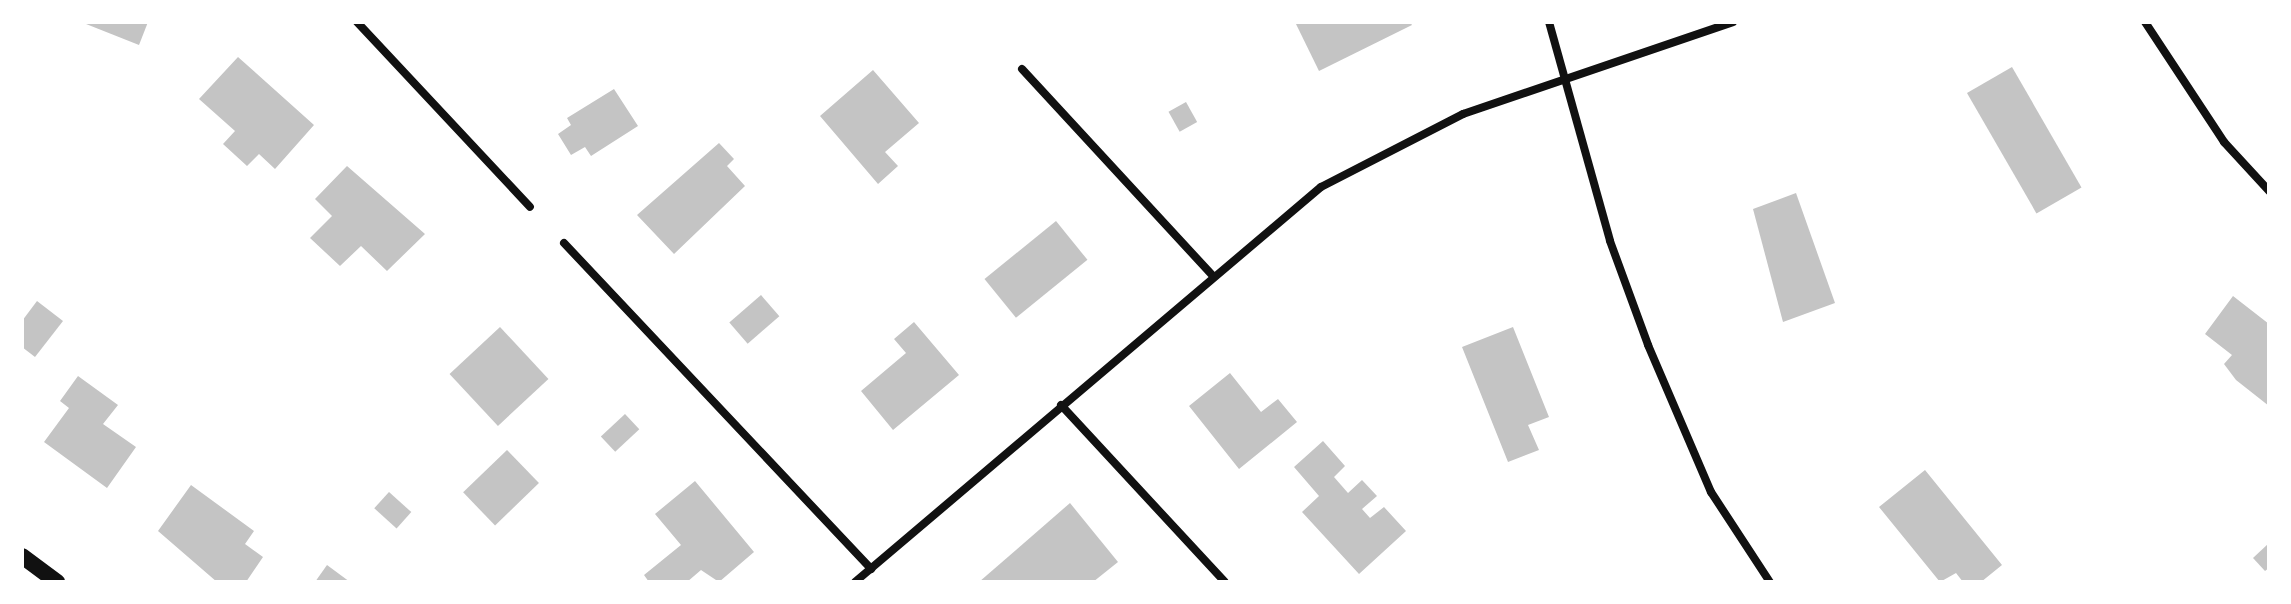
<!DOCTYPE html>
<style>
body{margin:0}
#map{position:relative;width:2291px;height:604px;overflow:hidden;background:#fff;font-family:Karla,sans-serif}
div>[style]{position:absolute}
.building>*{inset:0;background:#c4c4c4;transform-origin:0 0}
.minor>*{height:8px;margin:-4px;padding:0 4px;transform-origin:4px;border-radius:4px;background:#111}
.secondary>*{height:16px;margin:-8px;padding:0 8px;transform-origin:8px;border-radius:8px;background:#111}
span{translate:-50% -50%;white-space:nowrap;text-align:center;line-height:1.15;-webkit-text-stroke:6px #fff;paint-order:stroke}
.frame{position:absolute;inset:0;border:24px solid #fff;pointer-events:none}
</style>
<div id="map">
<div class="building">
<div style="clip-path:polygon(81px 22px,148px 22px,139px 45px)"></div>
<div style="clip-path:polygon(1295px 22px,1410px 22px,1412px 25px,1319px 71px)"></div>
<div style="clip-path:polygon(238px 57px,314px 125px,275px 169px,259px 154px,247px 166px,223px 144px,235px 131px,199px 99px)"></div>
<div style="left:2012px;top:67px;width:139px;height:52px;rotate:60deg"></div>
<div style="clip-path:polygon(873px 70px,919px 123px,885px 152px,898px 166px,878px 184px,820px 116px)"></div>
<div style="clip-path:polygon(614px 89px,638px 126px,591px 156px,585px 147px,571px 155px,558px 134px,571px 125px,567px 118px)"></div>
<div style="left:1186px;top:102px;width:23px;height:20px;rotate:61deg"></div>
<div style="clip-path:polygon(719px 143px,734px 159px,727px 166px,745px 186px,674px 254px,637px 215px)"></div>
<div style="clip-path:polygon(347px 166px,425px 234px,387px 271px,361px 246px,340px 266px,310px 238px,332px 216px,315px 199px)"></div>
<div style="clip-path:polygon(1796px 193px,1835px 303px,1783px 322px,1753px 209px)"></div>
<div style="left:1056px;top:221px;width:50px;height:92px;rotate:51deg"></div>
<div style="left:761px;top:295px;width:28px;height:42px;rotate:49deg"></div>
<div style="clip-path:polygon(2233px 296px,2269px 324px,2269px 406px,2236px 380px,2224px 364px,2232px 355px,2205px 334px)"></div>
<div style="clip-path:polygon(37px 301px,63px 321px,35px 357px,22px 347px,22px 321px)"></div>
<div style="clip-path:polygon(914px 322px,959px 375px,893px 430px,861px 391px,906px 353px,894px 339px)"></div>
<div style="left:500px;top:327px;width:71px;height:69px;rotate:47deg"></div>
<div style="clip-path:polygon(1513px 327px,1549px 417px,1528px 425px,1539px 450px,1508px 462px,1462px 347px)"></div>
<div style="clip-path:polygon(1230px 373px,1261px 412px,1278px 399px,1297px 422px,1239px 469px,1189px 406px)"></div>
<div style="clip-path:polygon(78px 376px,118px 405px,103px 424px,136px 447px,107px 488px,44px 442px,69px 408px,60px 401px)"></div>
<div style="left:625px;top:414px;width:21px;height:33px;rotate:47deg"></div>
<div style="clip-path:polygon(1323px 441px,1345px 466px,1334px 477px,1348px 493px,1362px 480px,1377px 496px,1362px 509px,1370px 518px,1384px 507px,1406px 531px,1359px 574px,1302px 512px,1319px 496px,1294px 467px)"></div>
<div style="left:507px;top:450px;width:46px;height:61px;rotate:46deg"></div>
<div style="clip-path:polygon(1925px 470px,2002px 565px,1981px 582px,1963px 582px,1956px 573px,1940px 582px,1879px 507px)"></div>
<div style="clip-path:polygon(695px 481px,754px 552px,719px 582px,701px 570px,687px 582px,649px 582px,644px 575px,681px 545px,655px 514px)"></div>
<div style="clip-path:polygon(191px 485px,254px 531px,245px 544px,263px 557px,246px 582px,217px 582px,158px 531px)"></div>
<div style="left:389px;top:492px;width:30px;height:22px;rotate:42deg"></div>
<div style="clip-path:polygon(1070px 503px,1118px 562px,1093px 582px,979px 582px)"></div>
<div style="clip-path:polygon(2269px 543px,2269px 568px,2265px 571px,2253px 558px)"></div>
<div style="clip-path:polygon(327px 565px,350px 582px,315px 582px)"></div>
</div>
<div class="minor">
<div style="left:357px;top:22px;width:253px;rotate:46.9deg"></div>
<div style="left:1549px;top:22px;width:227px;rotate:74.4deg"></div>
<div style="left:1610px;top:241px;width:111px;rotate:69.9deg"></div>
<div style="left:1648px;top:345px;width:160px;rotate:66.8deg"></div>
<div style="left:1711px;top:492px;width:108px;rotate:56.8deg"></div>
<div style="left:2145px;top:22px;width:144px;rotate:56.6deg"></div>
<div style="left:2224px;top:142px;width:67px;rotate:47.4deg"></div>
<div style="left:1022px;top:69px;width:279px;rotate:47.3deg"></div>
<div style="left:564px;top:243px;width:448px;rotate:46.7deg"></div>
<div style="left:1061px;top:405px;width:241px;rotate:47.2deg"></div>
<div style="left:855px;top:582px;width:611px;rotate:-40.29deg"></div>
<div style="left:1321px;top:187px;width:160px;rotate:-27.2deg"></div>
<div style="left:1463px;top:114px;width:285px;rotate:-18.8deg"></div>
</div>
<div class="secondary">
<div style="left:22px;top:556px;width:44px;rotate:36.6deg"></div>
</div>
<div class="frame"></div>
</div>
